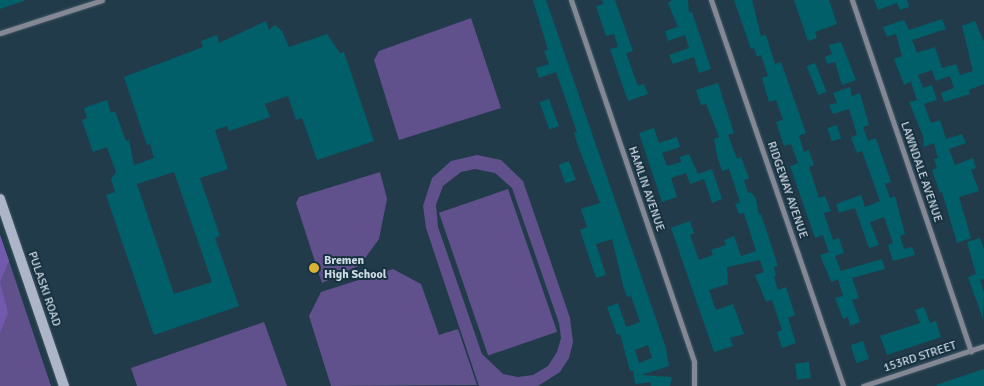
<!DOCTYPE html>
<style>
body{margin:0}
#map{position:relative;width:984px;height:386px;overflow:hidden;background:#223b4a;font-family:Signika,sans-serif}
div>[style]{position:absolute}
.green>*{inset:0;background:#60508c;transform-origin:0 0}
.forest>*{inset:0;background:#715aad}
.building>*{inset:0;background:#005f68;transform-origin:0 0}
.roads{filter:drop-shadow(0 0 1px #405866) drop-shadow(0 0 1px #405866)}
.minor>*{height:5px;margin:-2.5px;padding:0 2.5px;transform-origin:2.5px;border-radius:2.5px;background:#838894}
.secondary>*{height:10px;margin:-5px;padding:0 5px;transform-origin:5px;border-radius:5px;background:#adb5c8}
.dots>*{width:14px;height:14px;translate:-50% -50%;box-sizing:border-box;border:2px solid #183140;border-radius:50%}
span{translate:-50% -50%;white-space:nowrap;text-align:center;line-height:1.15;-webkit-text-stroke:4px #183140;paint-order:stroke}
.street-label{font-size:12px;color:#cbdae3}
.poi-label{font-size:12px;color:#cbdae3;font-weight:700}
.left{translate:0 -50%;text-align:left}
</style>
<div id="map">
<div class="green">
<div style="clip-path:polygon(471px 18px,501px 108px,399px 140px,374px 60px,379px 51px)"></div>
<div style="clip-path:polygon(evenodd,477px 155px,501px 160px,523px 181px,570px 318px,573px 342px,569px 358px,560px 372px,538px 386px,479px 386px,426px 228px,423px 206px,432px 178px,451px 161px,477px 155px,475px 169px,495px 173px,512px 188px,559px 323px,561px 338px,557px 352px,548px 366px,533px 375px,518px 377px,503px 374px,482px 354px,438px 227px,436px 205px,443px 186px,461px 172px,475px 169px)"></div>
<div style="clip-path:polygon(380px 172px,387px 199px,379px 239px,360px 265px,322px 283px,296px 203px,299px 197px)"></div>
<div style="left:508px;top:189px;width:151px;height:73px;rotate:71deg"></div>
<div style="clip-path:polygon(0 235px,9px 261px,51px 386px,0 386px)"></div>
<div style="clip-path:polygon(393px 269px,421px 284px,439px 335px,458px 329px,477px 385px,331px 386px,309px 316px,321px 292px)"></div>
<div style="clip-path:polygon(264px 322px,287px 386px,137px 386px,131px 368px)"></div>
</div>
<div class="forest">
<div style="clip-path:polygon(0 235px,9px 261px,0 282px,8px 313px,0 333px)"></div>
</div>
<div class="building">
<div style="clip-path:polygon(0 0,24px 0,24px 1px,0 9px)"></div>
<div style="clip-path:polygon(evenodd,533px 0,546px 0,666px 348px,669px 366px,641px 375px,672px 377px,670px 386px,651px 386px,651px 382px,635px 384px,633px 370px,630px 371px,620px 334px,617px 335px,607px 307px,618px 303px,626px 327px,640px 322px,631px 296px,627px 297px,623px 285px,612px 239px,596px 244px,606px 275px,596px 278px,580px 230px,587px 227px,581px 209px,600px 203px,578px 146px,574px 133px,577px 132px,556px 72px,539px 78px,536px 68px,549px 64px,544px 51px,548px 50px,533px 0,648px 345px,652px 358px,639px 363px,635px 350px,648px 345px)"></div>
<div style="clip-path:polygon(602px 0,615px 0,633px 51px,626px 53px,638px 86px,644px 84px,648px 94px,628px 101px,610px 49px,618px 47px,614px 34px,606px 36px,596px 6px,604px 4px)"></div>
<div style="clip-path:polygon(672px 0,688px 0,689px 13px,692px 12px,711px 69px,699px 73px,694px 57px,673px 64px,669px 55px,689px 48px,685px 35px,668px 41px,665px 31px,678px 27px,668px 3px)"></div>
<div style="clip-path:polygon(734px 0,752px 0,761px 36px,766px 35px,775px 64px,781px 62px,806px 133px,799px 136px,804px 152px,809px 150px,814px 165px,809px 167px,819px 198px,825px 196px,831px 211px,824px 213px,833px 240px,839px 238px,844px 253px,835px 256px,841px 271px,882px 259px,885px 269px,852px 278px,859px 298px,852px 300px,860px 322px,850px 326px,848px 317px,843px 319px,835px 298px,843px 296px,838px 279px,831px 282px,820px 255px,829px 252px,823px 235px,815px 238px,790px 166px,798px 163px,791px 144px,784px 146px,776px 122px,783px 120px,776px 100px,769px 102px,762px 78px,768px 76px,761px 55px,757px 57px,754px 48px,751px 49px)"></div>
<div style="clip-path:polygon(794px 0,829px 0,837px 24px,815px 32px,817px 38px,808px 41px)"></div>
<div style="clip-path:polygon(874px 0,907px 0,909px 7px,900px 10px,897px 3px,878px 10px)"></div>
<div style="clip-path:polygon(942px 19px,946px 29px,912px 40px,917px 53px,935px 47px,942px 68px,956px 64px,960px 75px,973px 71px,962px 26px,975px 21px,984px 42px,984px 84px,969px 90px,970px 94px,944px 102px,941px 93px,954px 88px,950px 76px,936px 81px,932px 70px,918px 75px,923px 88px,932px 85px,937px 100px,924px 104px,931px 123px,940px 120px,946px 139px,962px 134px,966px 143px,949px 149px,955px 165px,973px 158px,976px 168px,971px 170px,979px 191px,959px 197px,971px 238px,957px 243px,942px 192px,940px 193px,932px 170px,937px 168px,934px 159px,938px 158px,934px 143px,924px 147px,923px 136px,909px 102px,917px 100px,911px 82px,904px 85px,894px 59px,902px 56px,896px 34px,887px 37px,883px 27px,904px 20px,909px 30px)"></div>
<div style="clip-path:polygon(evenodd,266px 21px,269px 30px,275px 25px,282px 31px,289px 47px,327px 34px,340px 53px,344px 52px,374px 141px,317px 160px,302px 118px,296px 120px,288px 96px,265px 104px,270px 117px,229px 131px,227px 126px,215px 130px,228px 169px,200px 178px,220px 236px,215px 238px,239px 306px,154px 335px,106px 195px,115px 192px,111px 179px,116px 172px,107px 147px,93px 152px,82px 120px,87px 118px,84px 108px,107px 100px,111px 113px,115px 111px,126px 141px,129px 140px,134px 165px,154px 158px,150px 144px,147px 145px,124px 77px,203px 47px,201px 41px,217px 35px,219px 43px,266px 21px,174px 172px,212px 282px,174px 294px,137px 184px,174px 172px)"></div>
<div style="clip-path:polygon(841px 42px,856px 80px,842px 85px,835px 62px,827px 64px,825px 57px,832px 54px,829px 45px)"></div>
<div style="left:815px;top:63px;width:31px;height:9px;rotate:68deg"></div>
<div style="clip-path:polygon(718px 83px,734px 133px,728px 135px,737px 159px,741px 157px,749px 178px,744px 180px,748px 193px,751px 192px,756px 199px,759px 215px,761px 214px,778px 266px,774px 267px,776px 276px,774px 277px,778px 290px,786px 287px,795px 315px,788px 318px,796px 343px,782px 348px,777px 332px,782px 330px,772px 300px,766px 302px,755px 275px,764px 272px,760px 260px,727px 267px,728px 284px,709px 290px,716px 310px,733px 304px,744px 334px,730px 338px,733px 346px,714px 352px,671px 228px,690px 221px,694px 233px,690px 235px,699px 260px,713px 255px,711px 250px,726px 245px,724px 240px,734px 236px,741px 256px,756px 251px,744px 213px,739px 214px,735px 204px,740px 202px,729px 169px,722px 171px,717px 156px,714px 139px,719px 137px,713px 121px,706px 104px,701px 105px,696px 90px)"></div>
<div style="clip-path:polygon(850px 87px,852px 96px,860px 93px,869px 125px,863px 127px,868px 141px,876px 138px,879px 147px,891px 182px,885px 184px,890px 198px,895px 196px,905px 234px,900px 236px,904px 249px,912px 247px,915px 255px,893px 261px,888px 245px,893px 243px,884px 217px,870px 222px,879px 245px,869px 248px,855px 208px,839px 213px,836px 204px,861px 195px,865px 207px,880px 201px,862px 151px,857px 153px,851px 137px,857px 135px,849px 109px,833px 114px,829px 105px,837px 103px,833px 93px)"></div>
<div style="left:549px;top:99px;width:29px;height:10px;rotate:70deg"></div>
<div style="left:837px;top:125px;width:14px;height:10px;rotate:73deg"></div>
<div style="clip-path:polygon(654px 128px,659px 143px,677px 137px,680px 147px,662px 153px,667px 166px,681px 162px,680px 157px,689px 154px,698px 174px,712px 169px,722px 199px,712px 203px,704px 179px,690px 184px,686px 173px,671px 178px,677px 197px,662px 202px,639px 133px)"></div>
<div style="left:569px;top:161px;width:20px;height:11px;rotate:70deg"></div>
<div style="clip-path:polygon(980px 238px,984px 249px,984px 279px,980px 280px,984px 292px,983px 319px,968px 277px,976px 274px,967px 242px)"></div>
<div style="clip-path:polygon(924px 307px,930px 323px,936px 321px,941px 337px,887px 355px,880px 336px,920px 323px,915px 310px)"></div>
<div style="left:863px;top:341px;width:19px;height:13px;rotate:72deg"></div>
<div style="left:809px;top:362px;width:16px;height:14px;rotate:83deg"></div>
<div style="clip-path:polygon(984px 369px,984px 386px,937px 386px,936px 385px)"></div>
</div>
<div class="roads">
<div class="minor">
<div style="left:571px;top:0;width:382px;rotate:71.2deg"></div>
<div style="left:694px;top:362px;width:24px;rotate:90deg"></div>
<div style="left:711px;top:0;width:408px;rotate:71.1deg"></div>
<div style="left:852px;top:0;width:371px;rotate:71.3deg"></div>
<div style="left:0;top:33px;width:107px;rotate:-17.9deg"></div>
<div style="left:863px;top:386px;width:127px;rotate:-18.3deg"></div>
</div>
<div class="secondary">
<div style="left:0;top:199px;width:198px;rotate:71.1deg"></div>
</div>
</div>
<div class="dots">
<div style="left:314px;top:268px;background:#dcb233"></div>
</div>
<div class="street-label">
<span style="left:921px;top:172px;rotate:71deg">LAWNDALE AVENUE</span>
<span style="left:646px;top:189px;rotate:71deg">HAMLIN AVENUE</span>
<span style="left:787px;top:190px;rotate:71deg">RIDGEWAY AVENUE</span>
<span style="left:44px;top:289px;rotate:71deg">PULASKI ROAD</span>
<span style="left:920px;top:357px;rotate:-18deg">153RD STREET</span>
</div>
<div class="poi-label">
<span class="left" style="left:324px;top:268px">Bremen<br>High School</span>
</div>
</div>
